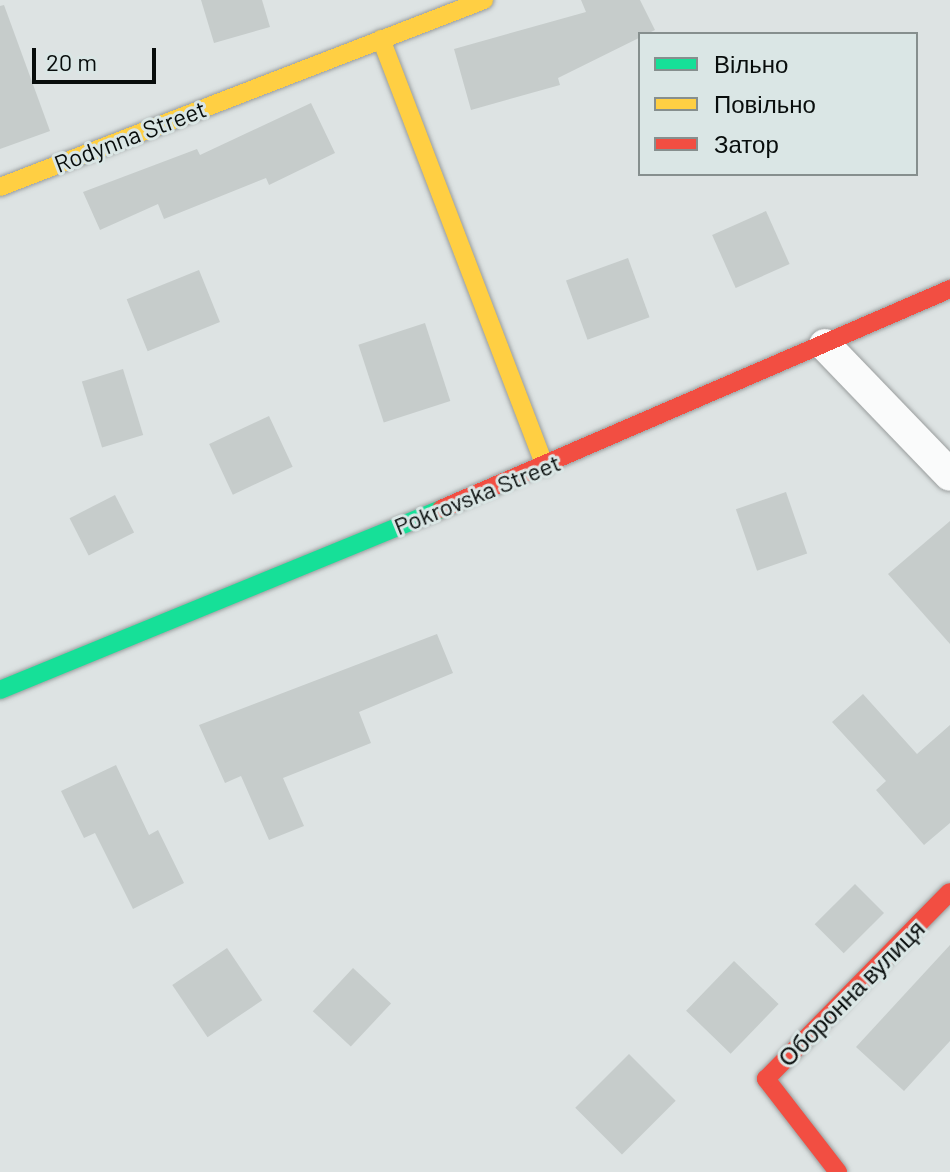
<!DOCTYPE html>
<meta charset="utf-8">
<style>
body{margin:0}
#map{position:relative;width:950px;height:1172px;overflow:hidden;background:#dde3e3;font-family:Barlow,sans-serif}
div>[style]{position:absolute}
.building>*{inset:0;background:#c6cccb;transform-origin:0 0}
.roads{filter:drop-shadow(0 0 2px #999d9d) drop-shadow(0 0 2px #999d9d)}
.street>*{height:32px;margin:-16px;padding:0 16px;transform-origin:16px;border-radius:16px;background:#fafbfb}
.fast>*{height:18px;margin:-9px;padding:0 9px;transform-origin:9px;border-radius:9px;background:#16e098}
.slow>*{height:18px;margin:-9px;padding:0 9px;transform-origin:9px;border-radius:9px;background:#ffcf43}
.jam>*{height:18px;margin:-9px;padding:0 9px;transform-origin:9px;border-radius:9px;background:#f24e42}
span{translate:-50% -50%;white-space:nowrap;text-align:center;line-height:1.15;-webkit-text-stroke:6px #dae6e5;paint-order:stroke}
.street-label{font-size:24px;color:#080d0c}
.legend{position:absolute;left:638px;top:32px;width:280px;height:144px;box-sizing:border-box;background:#dae6e5;border:2px solid #868f8e;margin:0;padding:10px 14px;list-style:none;font-size:24px;color:#080d0c}
.legend li{display:flex;align-items:center;gap:16px;height:40px}
.legend b{width:40px;border:2px solid #868f8e}
.scale{position:absolute;left:32px;top:48px;width:124px;height:36px;box-sizing:border-box;border:4px solid #080d0c;border-top:0;padding-left:10px;font-size:24px;line-height:28px;white-space:nowrap;color:#080d0c;-webkit-text-stroke:6px #dae6e5;paint-order:stroke}
</style>
<div id="map">
<div class="building">
<div style="clip-path:polygon(201px 0,262px 0,270px 27px,214px 43px)"></div>
<div style="clip-path:polygon(581px 0,640px 0,655px 30px,558px 78px,560px 85px,471px 110px,454px 49px,586px 12px)"></div>
<div style="clip-path:polygon(4px 5px,50px 131px,0 149px,0 6px)"></div>
<div style="clip-path:polygon(311px 103px,335px 153px,269px 185px,266px 178px,164px 219px,158px 204px,100px 230px,83px 192px,197px 149px,200px 155px)"></div>
<div style="left:766px;top:211px;width:58px;height:59px;rotate:66deg"></div>
<div style="left:628px;top:258px;width:63px;height:66px;rotate:70deg"></div>
<div style="left:199px;top:270px;width:56px;height:78px;rotate:68deg"></div>
<div style="left:425px;top:323px;width:82px;height:70px;rotate:72deg"></div>
<div style="left:123px;top:369px;width:69px;height:43px;rotate:73deg"></div>
<div style="left:269px;top:416px;width:56px;height:66px;rotate:65deg"></div>
<div style="left:786px;top:492px;width:65px;height:53px;rotate:71deg"></div>
<div style="left:115px;top:495px;width:42px;height:51px;rotate:63deg"></div>
<div style="clip-path:polygon(950px 521px,950px 644px,888px 574px)"></div>
<div style="clip-path:polygon(437px 634px,453px 673px,359px 712px,371px 743px,283px 778px,304px 826px,269px 840px,241px 776px,225px 783px,199px 725px)"></div>
<div style="clip-path:polygon(863px 694px,917px 754px,950px 725px,950px 823px,924px 845px,876px 790px,886px 781px,832px 722px)"></div>
<div style="clip-path:polygon(116px 765px,149px 835px,158px 830px,184px 883px,133px 909px,95px 833px,84px 838px,61px 791px)"></div>
<div style="left:855px;top:884px;width:41px;height:57px;rotate:45deg"></div>
<div style="clip-path:polygon(950px 945px,950px 1041px,904px 1091px,856px 1047px)"></div>
<div style="left:227px;top:948px;width:63px;height:66px;rotate:56deg"></div>
<div style="left:734px;top:961px;width:62px;height:69px;rotate:44deg"></div>
<div style="left:353px;top:968px;width:52px;height:59px;rotate:43deg"></div>
<div style="left:629px;top:1054px;width:66px;height:76px;rotate:45deg"></div>
</div>
<div class="roads">
<div class="street">
<div style="left:825px;top:345px;width:180px;rotate:46.1deg"></div>
</div>
<div class="fast">
<div style="left:0;top:690px;width:477px;rotate:-22.3deg"></div>
</div>
<div class="slow">
<div style="left:381px;top:39px;width:458px;rotate:69deg"></div>
<div style="left:0;top:187px;width:519px;rotate:-21.12deg"></div>
</div>
<div class="jam">
<div style="left:441px;top:509px;width:555px;rotate:-23.37deg"></div>
<div style="left:838px;top:1172px;width:118px;rotate:-127.7deg"></div>
<div style="left:766px;top:1079px;width:262px;rotate:-45.5deg"></div>
</div>
</div>
<div class="street-label">
<span style="left:130px;top:136px;rotate:-21deg">Rodynna Street</span>
<span style="left:477px;top:494px;rotate:-22deg">Pokrovska Street</span>
<span style="left:851px;top:993px;rotate:-45deg">Оборонна вулиця</span>
</div>
<ul class="legend">
<li><b style="height:10px;background:#16e098"></b>Вільно</li>
<li><b style="height:10px;background:#ffcf43"></b>Повільно</li>
<li><b style="height:10px;background:#f24e42"></b>Затор</li>
</ul>
<div class="scale">20 m</div>
</div>
